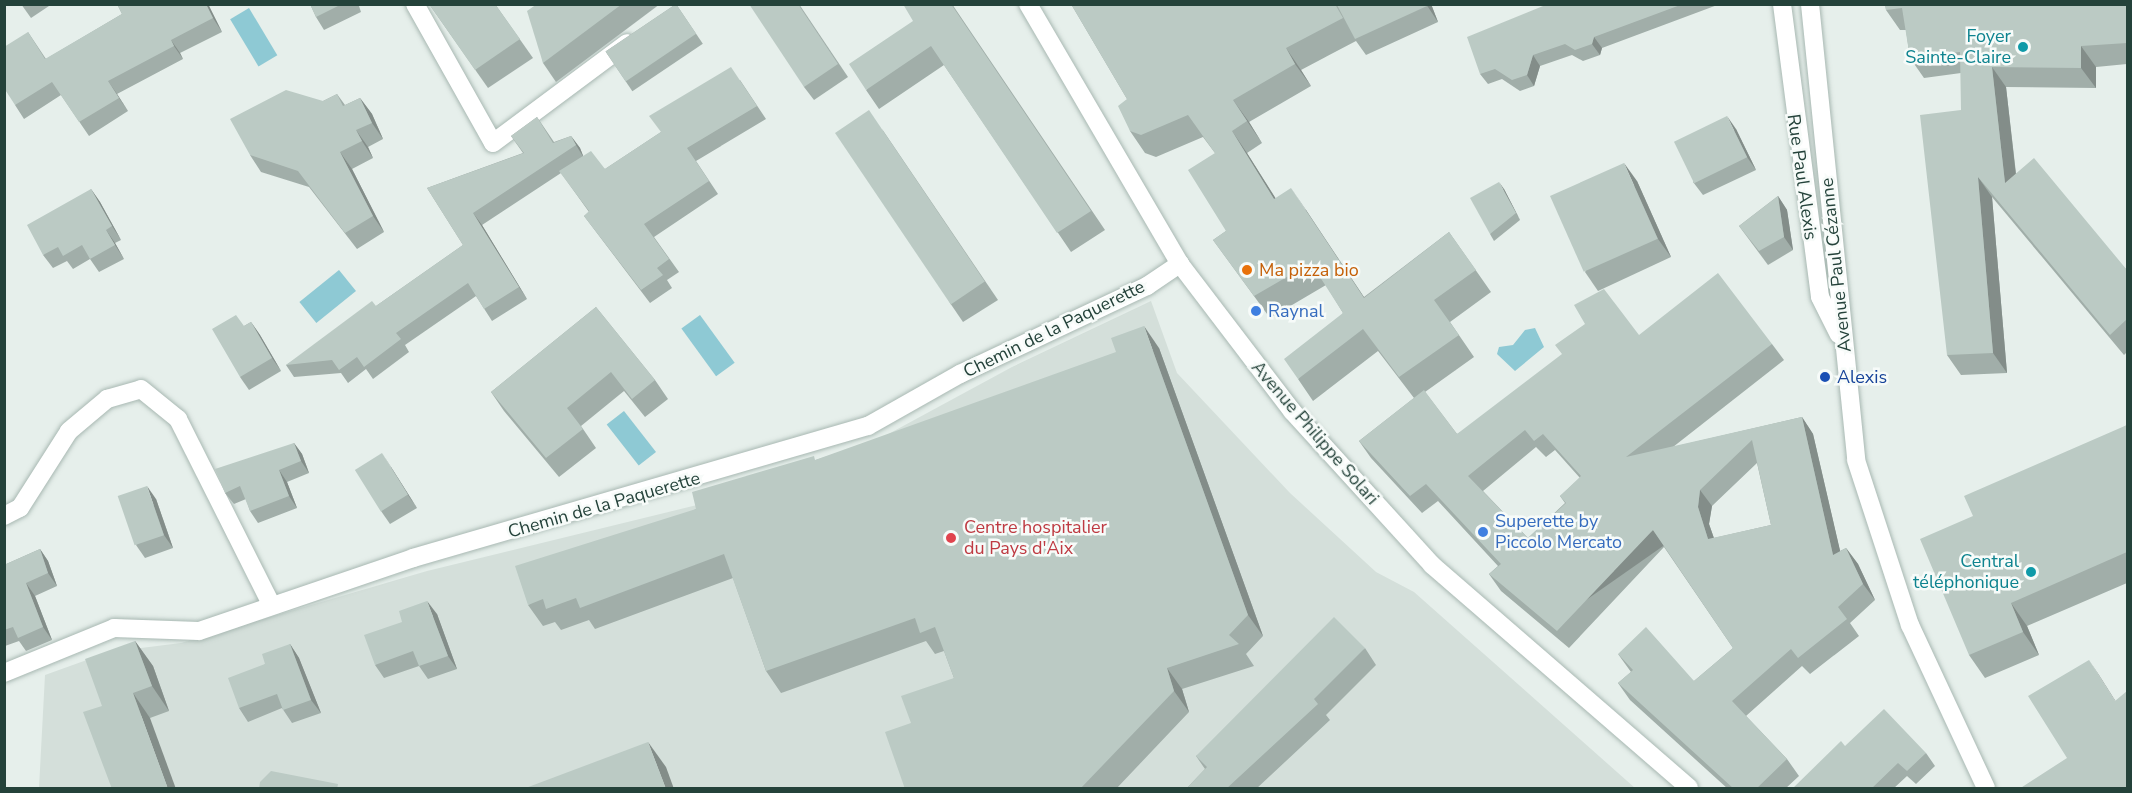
<!DOCTYPE html>
<meta charset="utf-8">
<style>
body{margin:0}
#map{position:relative;width:2132px;height:793px;overflow:hidden;background:#e6efeb;font-family:"Nunito Sans",sans-serif}
div>[style]{position:absolute}
.built>*{inset:0;background:#d4dfda}
.water>*{inset:0;background:#8ec9d4;transform-origin:0 0}
.roads{filter:drop-shadow(0 0 2px #a8b8b2) drop-shadow(0 0 2px #a8b8b2)}
.street>*{height:18px;margin:-9px;padding:0 9px;transform-origin:9px;border-radius:9px;background:#fff}
.secondary>*{height:18px;margin:-9px;padding:0 9px;transform-origin:9px;border-radius:9px;background:#fff}
.wall>*{inset:0;background:#a1aea9;transform-origin:0 0}
.shaded-wall>*{inset:0;background:#838d89;transform-origin:0 0}
.building>*{inset:0;background:#bbcac4;transform-origin:0 0}
.dots>*{width:16px;height:16px;translate:-50% -50%;box-sizing:border-box;border:3px solid #f7fbf9;border-radius:50%}
span{translate:-50% -50%;white-space:nowrap;text-align:center;line-height:1.15;-webkit-text-stroke:5px #f7fbf9;paint-order:stroke}
.culture-label{font-size:18px;color:#0d838f}
.right{translate:-100% -50%;text-align:right}
.street-label{font-size:18px;color:#24423a}
.food-label{font-size:18px;color:#c56008}
.left{translate:0 -50%;text-align:left}
.shop-label{font-size:18px;color:#366cbe}
.transit-label{font-size:18px;color:#164399}
.health-label{font-size:18px;color:#be3a42}
.frame{position:absolute;inset:0;border:6px solid #24423a;pointer-events:none}
</style>
<div id="map">
<div class="built">
<div style="clip-path:polygon(1151px 301px,1177px 373px,1290px 493px,1376px 572px,1414px 592px,1635px 788px,39px 788px,45px 675px,109px 652px,181px 643px,427px 571px,697px 505px,857px 451px,1012px 367px)"></div>
</div>
<div class="water">
<div style="left:249px;top:8px;width:55px;height:22px;rotate:59deg"></div>
<div style="left:339px;top:270px;width:27px;height:51px;rotate:51deg"></div>
<div style="left:700px;top:315px;width:59px;height:23px;rotate:54deg"></div>
<div style="clip-path:polygon(1535px 328px,1544px 347px,1515px 371px,1497px 354px,1499px 347px,1513px 345px,1525px 330px)"></div>
<div style="left:624px;top:411px;width:52px;height:22px;rotate:52deg"></div>
</div>
<div class="roads">
<div class="street">
<div style="left:415px;top:4px;width:159px;rotate:60.7deg"></div>
<div style="left:493px;top:143px;width:167px;rotate:-36.7deg"></div>
<div style="left:1782px;top:4px;width:295px;rotate:82.6deg"></div>
<div style="left:1820px;top:297px;width:42px;rotate:63.4deg"></div>
<div style="left:1810px;top:4px;width:458px;rotate:84.2deg"></div>
<div style="left:1856px;top:460px;width:174px;rotate:71.9deg"></div>
<div style="left:1910px;top:625px;width:180px;rotate:65deg"></div>
<div style="left:4px;top:516px;width:18px;rotate:-27deg"></div>
<div style="left:20px;top:508px;width:91px;rotate:-57.5deg"></div>
<div style="left:69px;top:431px;width:50px;rotate:-40.1deg"></div>
<div style="left:107px;top:399px;width:35px;rotate:-16deg"></div>
<div style="left:141px;top:389px;width:48px;rotate:39deg"></div>
<div style="left:178px;top:419px;width:207px;rotate:63.3deg"></div>
<div style="left:4px;top:673px;width:119px;rotate:-22.2deg"></div>
<div style="left:114px;top:628px;width:85px;rotate:2deg"></div>
<div style="left:199px;top:631px;width:226px;rotate:-18.8deg"></div>
<div style="left:413px;top:558px;width:474px;rotate:-16.2deg"></div>
<div style="left:868px;top:426px;width:106px;rotate:-29.5deg"></div>
<div style="left:960px;top:374px;width:207px;rotate:-25.2deg"></div>
<div style="left:1147px;top:286px;width:40px;rotate:-34deg"></div>
</div>
<div class="secondary">
<div style="left:1028px;top:4px;width:301px;rotate:59.7deg"></div>
<div style="left:1180px;top:264px;width:185px;rotate:52.7deg"></div>
<div style="left:1292px;top:411px;width:208px;rotate:47.7deg"></div>
<div style="left:1432px;top:565px;width:340px;rotate:40.9deg"></div>
</div>
</div>
<div class="wall">
<div style="clip-path:polygon(21px 4px,52px 4px,31px 18px)"></div>
<div style="clip-path:polygon(117px 4px,208px 4px,222px 32px,180px 53px,183px 59px,117px 94px,128px 111px,89px 136px,61px 95px,24px 119px,15px 105px,28px 32px,46px 59px,122px 14px)"></div>
<div style="clip-path:polygon(310px 4px,362px 4px,359px 6px,361px 12px,324px 30px,316px 17px)"></div>
<div style="clip-path:polygon(429px 4px,495px 4px,533px 58px,488px 88px)"></div>
<div style="clip-path:polygon(537px 4px,660px 4px,556px 82px,543px 63px)"></div>
<div style="left:676px;top:4px;width:48px;height:85px;rotate:56deg"></div>
<div style="clip-path:polygon(799px 4px,848px 77px,814px 100px,804px 87px)"></div>
<div style="clip-path:polygon(952px 4px,1105px 230px,1071px 252px,944px 65px,879px 109px,866px 90px)"></div>
<div style="clip-path:polygon(evenodd,1071px 4px,1431px 4px,1438px 22px,1366px 55px,1356px 41px,1301px 70px,1311px 86px,1249px 122px,1262px 143px,1247px 153px,1275px 198px,1306px 210px,1364px 297px,1449px 232px,1491px 292px,1450px 322px,1474px 357px,1425px 392px,1457px 434px,1639px 335px,1772px 344px,1784px 360px,1673px 447px,1802px 417px,1813px 434px,1840px 551px,1846px 548px,1858px 564px,1875px 600px,1850px 623px,1859px 636px,1810px 674px,1802px 666px,1746px 716px,1787px 759px,1799px 776px,1785px 789px,1728px 789px,1630px 700px,1618px 683px,1631px 672px,1618px 654px,1694px 681px,1733px 648px,1664px 547px,1569px 648px,1501px 591px,1489px 574px,1498px 566px,1438px 501px,1422px 513px,1371px 458px,1359px 441px,1414px 398px,1378px 351px,1313px 401px,1298px 379px,1343px 313px,1326px 285px,1270px 318px,1213px 240px,1226px 231px,1215px 153px,1203px 137px,1156px 157px,1145px 153px,1130px 131px,1127px 99px,1071px 4px,1536px 447px,1546px 457px,1555px 450px,1580px 478px,1560px 496px,1565px 503px,1528px 538px,1483px 491px,1536px 447px,1071px 4px,1757px 463px,1771px 525px,1714px 538px,1709px 524px,1712px 506px,1757px 463px)"></div>
<div style="clip-path:polygon(1548px 4px,1720px 4px,1602px 48px,1600px 55px,1583px 61px,1572px 55px,1540px 66px,1534px 86px,1520px 91px,1502px 79px,1488px 84px,1480px 74px)"></div>
<div style="clip-path:polygon(1885px 4px,2127px 4px,2127px 64px,2096px 67px,2096px 88px,2006px 87px,2016px 173px,2127px 270px,2127px 352px,2124px 355px,1992px 197px,2007px 373px,1961px 375px,1947px 355px,1961px 110px,1961px 73px,1924px 78px,1910px 58px,1906px 30px,1900px 30px,1886px 10px)"></div>
<div style="clip-path:polygon(740px 80px,766px 119px,696px 161px,718px 194px,654px 237px,679px 272px,667px 280px,672px 288px,650px 303px,584px 216px,589px 212px,561px 173px,482px 225px,527px 299px,492px 321px,476px 296px,405px 345px,409px 352px,373px 379px,366px 369px,348px 383px,341px 373px,294px 377px,286px 365px,376px 306px,463px 245px,427px 188px,523px 153px,511px 136px,537px 117px,554px 142px,571px 136px,580px 148px,583px 156px,605px 169px)"></div>
<div style="clip-path:polygon(337px 94px,345px 105px,360px 98px,372px 114px,383px 139px,368px 147px,373px 158px,352px 169px,384px 232px,357px 249px,309px 187px,261px 172px,250px 155px,323px 101px)"></div>
<div style="clip-path:polygon(882px 129px,998px 300px,963px 322px,950px 303px)"></div>
<div style="clip-path:polygon(1736px 129px,1756px 170px,1703px 195px,1693px 182px)"></div>
<div style="clip-path:polygon(1637px 181px,1671px 257px,1598px 291px,1585px 272px)"></div>
<div style="clip-path:polygon(91px 189px,100px 202px,121px 240px,115px 243px,124px 259px,99px 272px,90px 259px,73px 269px,67px 261px,53px 268px,43px 255px)"></div>
<div style="clip-path:polygon(1504px 189px,1520px 220px,1494px 241px,1490px 234px)"></div>
<div style="clip-path:polygon(1778px 196px,1787px 210px,1793px 250px,1768px 265px,1739px 226px)"></div>
<div style="clip-path:polygon(596px 307px,655px 380px,668px 399px,645px 417px,624px 391px,581px 426px,596px 448px,559px 477px,504px 411px,491px 392px)"></div>
<div style="clip-path:polygon(251px 322px,260px 335px,281px 371px,249px 390px,240px 377px,244px 326px)"></div>
<div style="clip-path:polygon(1159px 348px,1263px 636px,1246px 654px,1254px 666px,1182px 689px,1189px 712px,1116px 789px,905px 789px,911px 723px,954px 678px,944px 651px,935px 654px,926px 641px,781px 693px,766px 671px,733px 578px,595px 629px,589px 620px,561px 630px,555px 622px,543px 626px,528px 605px,696px 509px,816px 460px)"></div>
<div style="clip-path:polygon(2127px 425px,2127px 583px,2027px 626px,2039px 655px,1985px 678px,1969px 655px,1973px 516px)"></div>
<div style="clip-path:polygon(294px 443px,302px 454px,309px 473px,287px 482px,297px 508px,258px 523px,250px 511px,246px 499px,234px 504px,225px 493px)"></div>
<div style="clip-path:polygon(391px 467px,417px 508px,390px 524px,381px 511px)"></div>
<div style="clip-path:polygon(156px 499px,173px 548px,145px 558px,136px 545px)"></div>
<div style="clip-path:polygon(40px 549px,48px 561px,57px 586px,35px 596px,52px 640px,26px 651px,19px 641px,5px 646px,4px 565px)"></div>
<div style="clip-path:polygon(437px 614px,457px 669px,428px 679px,419px 666px,384px 678px,375px 665px)"></div>
<div style="clip-path:polygon(135px 641px,153px 666px,169px 711px,150px 718px,102px 706px)"></div>
<div style="clip-path:polygon(290px 644px,299px 658px,321px 713px,292px 723px,282px 708px,248px 722px,239px 708px,265px 664px)"></div>
<div style="clip-path:polygon(1365px 648px,1376px 665px,1326px 715px,1330px 720px,1256px 789px,1186px 789px,1205px 769px,1196px 756px)"></div>
<div style="clip-path:polygon(1926px 753px,1935px 766px,1916px 784px,1907px 776px,1893px 789px,1792px 789px)"></div>
</div>
<div class="shaded-wall">
<div style="clip-path:polygon(206px 4px,208px 4px,222px 32px,213px 18px)"></div>
<div style="clip-path:polygon(1426px 4px,1431px 4px,1438px 22px)"></div>
<div style="clip-path:polygon(1594px 37px,1602px 48px,1600px 55px,1592px 44px)"></div>
<div style="clip-path:polygon(171px 40px,180px 53px,183px 59px,174px 46px)"></div>
<div style="clip-path:polygon(2081px 46px,2096px 67px,2096px 88px,2081px 68px)"></div>
<div style="clip-path:polygon(1286px 48px,1301px 70px,1311px 86px,1295px 64px)"></div>
<div style="clip-path:polygon(1533px 55px,1540px 66px,1534px 86px,1527px 75px)"></div>
<div style="clip-path:polygon(1992px 67px,2006px 87px,2019px 203px,2005px 183px)"></div>
<div style="clip-path:polygon(108px 81px,117px 94px,128px 111px,119px 98px)"></div>
<div style="clip-path:polygon(360px 98px,372px 114px,383px 139px,372px 123px)"></div>
<div style="clip-path:polygon(1233px 100px,1249px 122px,1262px 143px,1247px 121px)"></div>
<div style="clip-path:polygon(1727px 116px,1736px 129px,1756px 170px,1747px 157px)"></div>
<div style="clip-path:polygon(356px 130px,368px 147px,373px 158px,362px 141px)"></div>
<div style="clip-path:polygon(1232px 131px,1247px 153px,1290px 221px,1274px 199px)"></div>
<div style="clip-path:polygon(571px 136px,580px 148px,584px 158px,576px 145px)"></div>
<div style="clip-path:polygon(340px 152px,352px 169px,384px 232px,373px 216px)"></div>
<div style="clip-path:polygon(1624px 163px,1637px 181px,1671px 257px,1658px 239px)"></div>
<div style="clip-path:polygon(1978px 177px,1992px 197px,2007px 373px,1993px 353px)"></div>
<div style="clip-path:polygon(1499px 182px,1504px 189px,1520px 220px,1516px 213px)"></div>
<div style="clip-path:polygon(1291px 188px,1306px 210px,1379px 320px,1364px 298px)"></div>
<div style="clip-path:polygon(91px 189px,100px 202px,121px 240px,112px 226px)"></div>
<div style="clip-path:polygon(1778px 196px,1787px 210px,1793px 250px,1784px 237px)"></div>
<div style="clip-path:polygon(473px 213px,482px 225px,527px 299px,519px 287px)"></div>
<div style="clip-path:polygon(106px 230px,115px 243px,124px 259px,115px 245px)"></div>
<div style="clip-path:polygon(251px 322px,260px 335px,281px 371px,272px 358px)"></div>
<div style="clip-path:polygon(1144px 326px,1159px 348px,1263px 636px,1248px 615px)"></div>
<div style="clip-path:polygon(1802px 417px,1813px 434px,1845px 572px,1833px 555px)"></div>
<div style="clip-path:polygon(294px 443px,302px 454px,309px 473px,301px 461px)"></div>
<div style="clip-path:polygon(382px 453px,391px 467px,417px 508px,408px 495px)"></div>
<div style="clip-path:polygon(279px 470px,287px 482px,297px 508px,289px 496px)"></div>
<div style="clip-path:polygon(147px 486px,156px 499px,173px 548px,164px 535px)"></div>
<div style="clip-path:polygon(1700px 490px,1712px 506px,1709px 524px,1720px 556px,1708px 539px,1698px 507px)"></div>
<div style="left:1653px;top:530px;width:19px;height:139px;rotate:55deg"></div>
<div style="clip-path:polygon(1846px 548px,1858px 564px,1875px 600px,1863px 584px)"></div>
<div style="clip-path:polygon(40px 549px,48px 561px,57px 586px,48px 573px)"></div>
<div style="clip-path:polygon(26px 583px,35px 596px,52px 640px,43px 627px)"></div>
<div style="clip-path:polygon(427px 601px,437px 614px,457px 669px,448px 656px)"></div>
<div style="clip-path:polygon(2011px 603px,2027px 626px,2039px 655px,2023px 632px)"></div>
<div style="clip-path:polygon(135px 641px,153px 666px,169px 711px,152px 686px)"></div>
<div style="clip-path:polygon(290px 644px,299px 658px,321px 713px,311px 700px)"></div>
<div style="clip-path:polygon(2089px 660px,2099px 675px,2125px 716px,2115px 701px)"></div>
<div style="clip-path:polygon(1167px 668px,1182px 689px,1189px 712px,1174px 691px)"></div>
<div style="clip-path:polygon(133px 693px,150px 718px,176px 789px,168px 789px)"></div>
<div style="clip-path:polygon(648px 742px,666px 767px,674px 789px,666px 789px)"></div>
</div>
<div class="building">
<div style="clip-path:polygon(117px 4px,206px 4px,213px 18px,171px 40px,174px 46px,108px 81px,119px 98px,79px 122px,52px 82px,15px 105px,4px 88px,4px 47px,28px 32px,45px 59px,122px 14px)"></div>
<div style="clip-path:polygon(310px 4px,342px 4px,316px 17px)"></div>
<div style="clip-path:polygon(429px 4px,495px 4px,520px 39px,475px 70px)"></div>
<div style="clip-path:polygon(537px 4px,622px 4px,543px 63px,527px 11px)"></div>
<div style="left:676px;top:4px;width:36px;height:85px;rotate:56deg"></div>
<div style="clip-path:polygon(749px 4px,798px 4px,838px 64px,804px 87px)"></div>
<div style="clip-path:polygon(903px 4px,951px 4px,1091px 211px,1057px 233px,931px 46px,866px 90px,849px 64px,913px 21px)"></div>
<div style="clip-path:polygon(1071px 4px,1335px 4px,1343px 18px,1286px 48px,1295px 64px,1233px 100px,1247px 121px,1232px 131px,1274px 199px,1291px 188px,1364px 298px,1449px 232px,1476px 270px,1434px 300px,1459px 335px,1399px 377px,1363px 329px,1298px 379px,1284px 359px,1343px 313px,1311px 263px,1254px 296px,1213px 240px,1226px 231px,1188px 170px,1215px 153px,1188px 115px,1141px 135px,1130px 131px,1118px 106px,1127px 99px)"></div>
<div style="clip-path:polygon(1339px 4px,1426px 4px,1427px 6px,1355px 39px,1337px 5px)"></div>
<div style="clip-path:polygon(1548px 4px,1683px 4px,1594px 37px,1592px 44px,1575px 50px,1565px 44px,1533px 55px,1527px 75px,1512px 80px,1495px 69px,1480px 74px,1467px 37px)"></div>
<div style="clip-path:polygon(1885px 4px,2127px 4px,2127px 43px,2081px 46px,2081px 68px,1992px 67px,2005px 183px,2034px 158px,2127px 270px,2127px 319px,2110px 335px,1978px 177px,1993px 353px,1947px 355px,1920px 115px,1961px 110px,1960px 52px,1910px 58px,1902px 8px,1886px 10px)"></div>
<div style="clip-path:polygon(731px 67px,757px 106px,687px 148px,709px 181px,644px 224px,669px 259px,657px 268px,663px 275px,641px 290px,584px 216px,589px 211px,559px 171px,591px 151px,605px 169px,661px 132px,649px 116px)"></div>
<div style="clip-path:polygon(286px 90px,323px 101px,337px 94px,343px 106px,360px 98px,372px 123px,356px 130px,362px 141px,340px 152px,373px 216px,345px 233px,298px 171px,250px 155px,230px 119px)"></div>
<div style="left:869px;top:110px;width:207px;height:41px;rotate:56deg"></div>
<div style="left:1727px;top:116px;width:46px;height:59px;rotate:64deg"></div>
<div style="clip-path:polygon(537px 117px,553px 143px,571px 136px,576px 145px,473px 213px,519px 287px,484px 309px,468px 283px,396px 333px,401px 339px,364px 367px,357px 357px,339px 370px,332px 360px,286px 365px,372px 301px,376px 306px,463px 245px,427px 188px,524px 153px,511px 136px)"></div>
<div style="left:1624px;top:163px;width:83px;height:81px;rotate:66deg"></div>
<div style="clip-path:polygon(1499px 182px,1516px 213px,1490px 234px,1470px 198px)"></div>
<div style="clip-path:polygon(91px 189px,112px 226px,106px 230px,115px 245px,90px 259px,82px 245px,63px 256px,58px 247px,43px 255px,27px 225px)"></div>
<div style="clip-path:polygon(1778px 196px,1784px 237px,1759px 251px,1739px 226px)"></div>
<div style="clip-path:polygon(evenodd,1718px 273px,1772px 344px,1626px 457px,1802px 417px,1833px 555px,1846px 548px,1863px 584px,1838px 607px,1847px 619px,1798px 658px,1791px 649px,1732px 701px,1787px 759px,1756px 789px,1734px 789px,1618px 683px,1633px 670px,1618px 654px,1646px 627px,1694px 681px,1733px 648px,1653px 530px,1557px 631px,1489px 574px,1501px 564px,1426px 484px,1410px 496px,1359px 441px,1424px 390px,1457px 434px,1562px 354px,1555px 345px,1585px 324px,1574px 305px,1604px 289px,1639px 335px,1718px 273px,1525px 430px,1534px 441px,1543px 434px,1581px 476px,1560px 496px,1566px 503px,1528px 538px,1468px 476px,1525px 430px,1718px 273px,1752px 440px,1771px 525px,1708px 539px,1698px 507px,1700px 490px,1752px 440px)"></div>
<div style="clip-path:polygon(596px 307px,655px 380px,632px 399px,611px 372px,567px 408px,583px 429px,546px 458px,491px 392px)"></div>
<div style="clip-path:polygon(236px 315px,244px 326px,251px 322px,272px 358px,240px 377px,212px 329px)"></div>
<div style="clip-path:polygon(1144px 326px,1248px 615px,1229px 635px,1239px 644px,1167px 668px,1174px 691px,1080px 789px,905px 789px,885px 732px,911px 723px,901px 696px,954px 678px,935px 627px,920px 633px,915px 618px,766px 671px,724px 554px,580px 608px,576px 598px,546px 609px,543px 599px,528px 605px,515px 566px,696px 509px,692px 492px,814px 456px,815px 460px,1116px 352px,1111px 338px)"></div>
<div style="clip-path:polygon(2127px 425px,2127px 552px,2011px 603px,2023px 632px,1969px 655px,1920px 539px,1973px 516px,1964px 496px)"></div>
<div style="clip-path:polygon(294px 443px,301px 461px,279px 470px,289px 496px,250px 511px,240px 486px,225px 493px,215px 469px)"></div>
<div style="left:382px;top:453px;width:49px;height:32px;rotate:58deg"></div>
<div style="left:147px;top:486px;width:52px;height:31px;rotate:71deg"></div>
<div style="clip-path:polygon(40px 549px,48px 573px,26px 583px,43px 627px,18px 638px,13px 627px,4px 630px,4px 565px)"></div>
<div style="clip-path:polygon(427px 601px,448px 656px,419px 666px,413px 651px,375px 665px,364px 635px,402px 622px,399px 611px)"></div>
<div style="clip-path:polygon(1334px 617px,1365px 648px,1314px 699px,1318px 704px,1226px 789px,1186px 789px,1207px 767px,1196px 756px)"></div>
<div style="clip-path:polygon(135px 641px,152px 686px,133px 693px,168px 789px,112px 789px,83px 712px,102px 706px,85px 659px)"></div>
<div style="clip-path:polygon(290px 644px,311px 700px,283px 710px,277px 694px,239px 708px,228px 678px,265px 664px,262px 654px)"></div>
<div style="clip-path:polygon(2089px 660px,2115px 701px,2127px 691px,2127px 789px,2019px 789px,2067px 758px,2028px 696px)"></div>
<div style="clip-path:polygon(1884px 709px,1926px 753px,1907px 771px,1898px 763px,1871px 789px,1792px 789px,1841px 741px,1845px 746px)"></div>
<div style="clip-path:polygon(648px 742px,666px 789px,523px 789px)"></div>
<div style="clip-path:polygon(271px 771px,338px 784px,337px 789px,259px 789px,260px 782px)"></div>
</div>
<div class="dots">
<div style="left:2023px;top:47px;background:#0f9aa8"></div>
<div style="left:1247px;top:270px;background:#e8710a"></div>
<div style="left:1256px;top:311px;background:#3f7fe0"></div>
<div style="left:1825px;top:377px;background:#1a4fb4"></div>
<div style="left:1483px;top:532px;background:#3f7fe0"></div>
<div style="left:951px;top:538px;background:#e0444e"></div>
<div style="left:2031px;top:572px;background:#0f9aa8"></div>
</div>
<div class="culture-label">
<span class="right" style="left:2011px;top:47px">Foyer<br>Sainte-Claire</span>
<span class="right" style="left:2019px;top:572px">Central<br>téléphonique</span>
</div>
<div class="street-label">
<span style="left:1802px;top:177px;rotate:82deg">Rue Paul Alexis</span>
<span style="left:1836px;top:265px;rotate:-96deg">Avenue Paul Cézanne</span>
<span style="left:1054px;top:329px;rotate:-26deg">Chemin de la Paquerette</span>
<span style="left:1315px;top:433px;rotate:49deg">Avenue Philippe Solari</span>
<span style="left:604px;top:505px;rotate:-16deg">Chemin de la Paquerette</span>
</div>
<div class="food-label">
<span class="left" style="left:1259px;top:270px">Ma pizza bio</span>
</div>
<div class="shop-label">
<span class="left" style="left:1268px;top:311px">Raynal</span>
<span class="left" style="left:1495px;top:532px">Superette by<br>Piccolo Mercato</span>
</div>
<div class="transit-label">
<span class="left" style="left:1837px;top:377px">Alexis</span>
</div>
<div class="health-label">
<span class="left" style="left:964px;top:538px">Centre hospitalier<br>du Pays d'Aix</span>
</div>
<div class="frame"></div>
</div>
